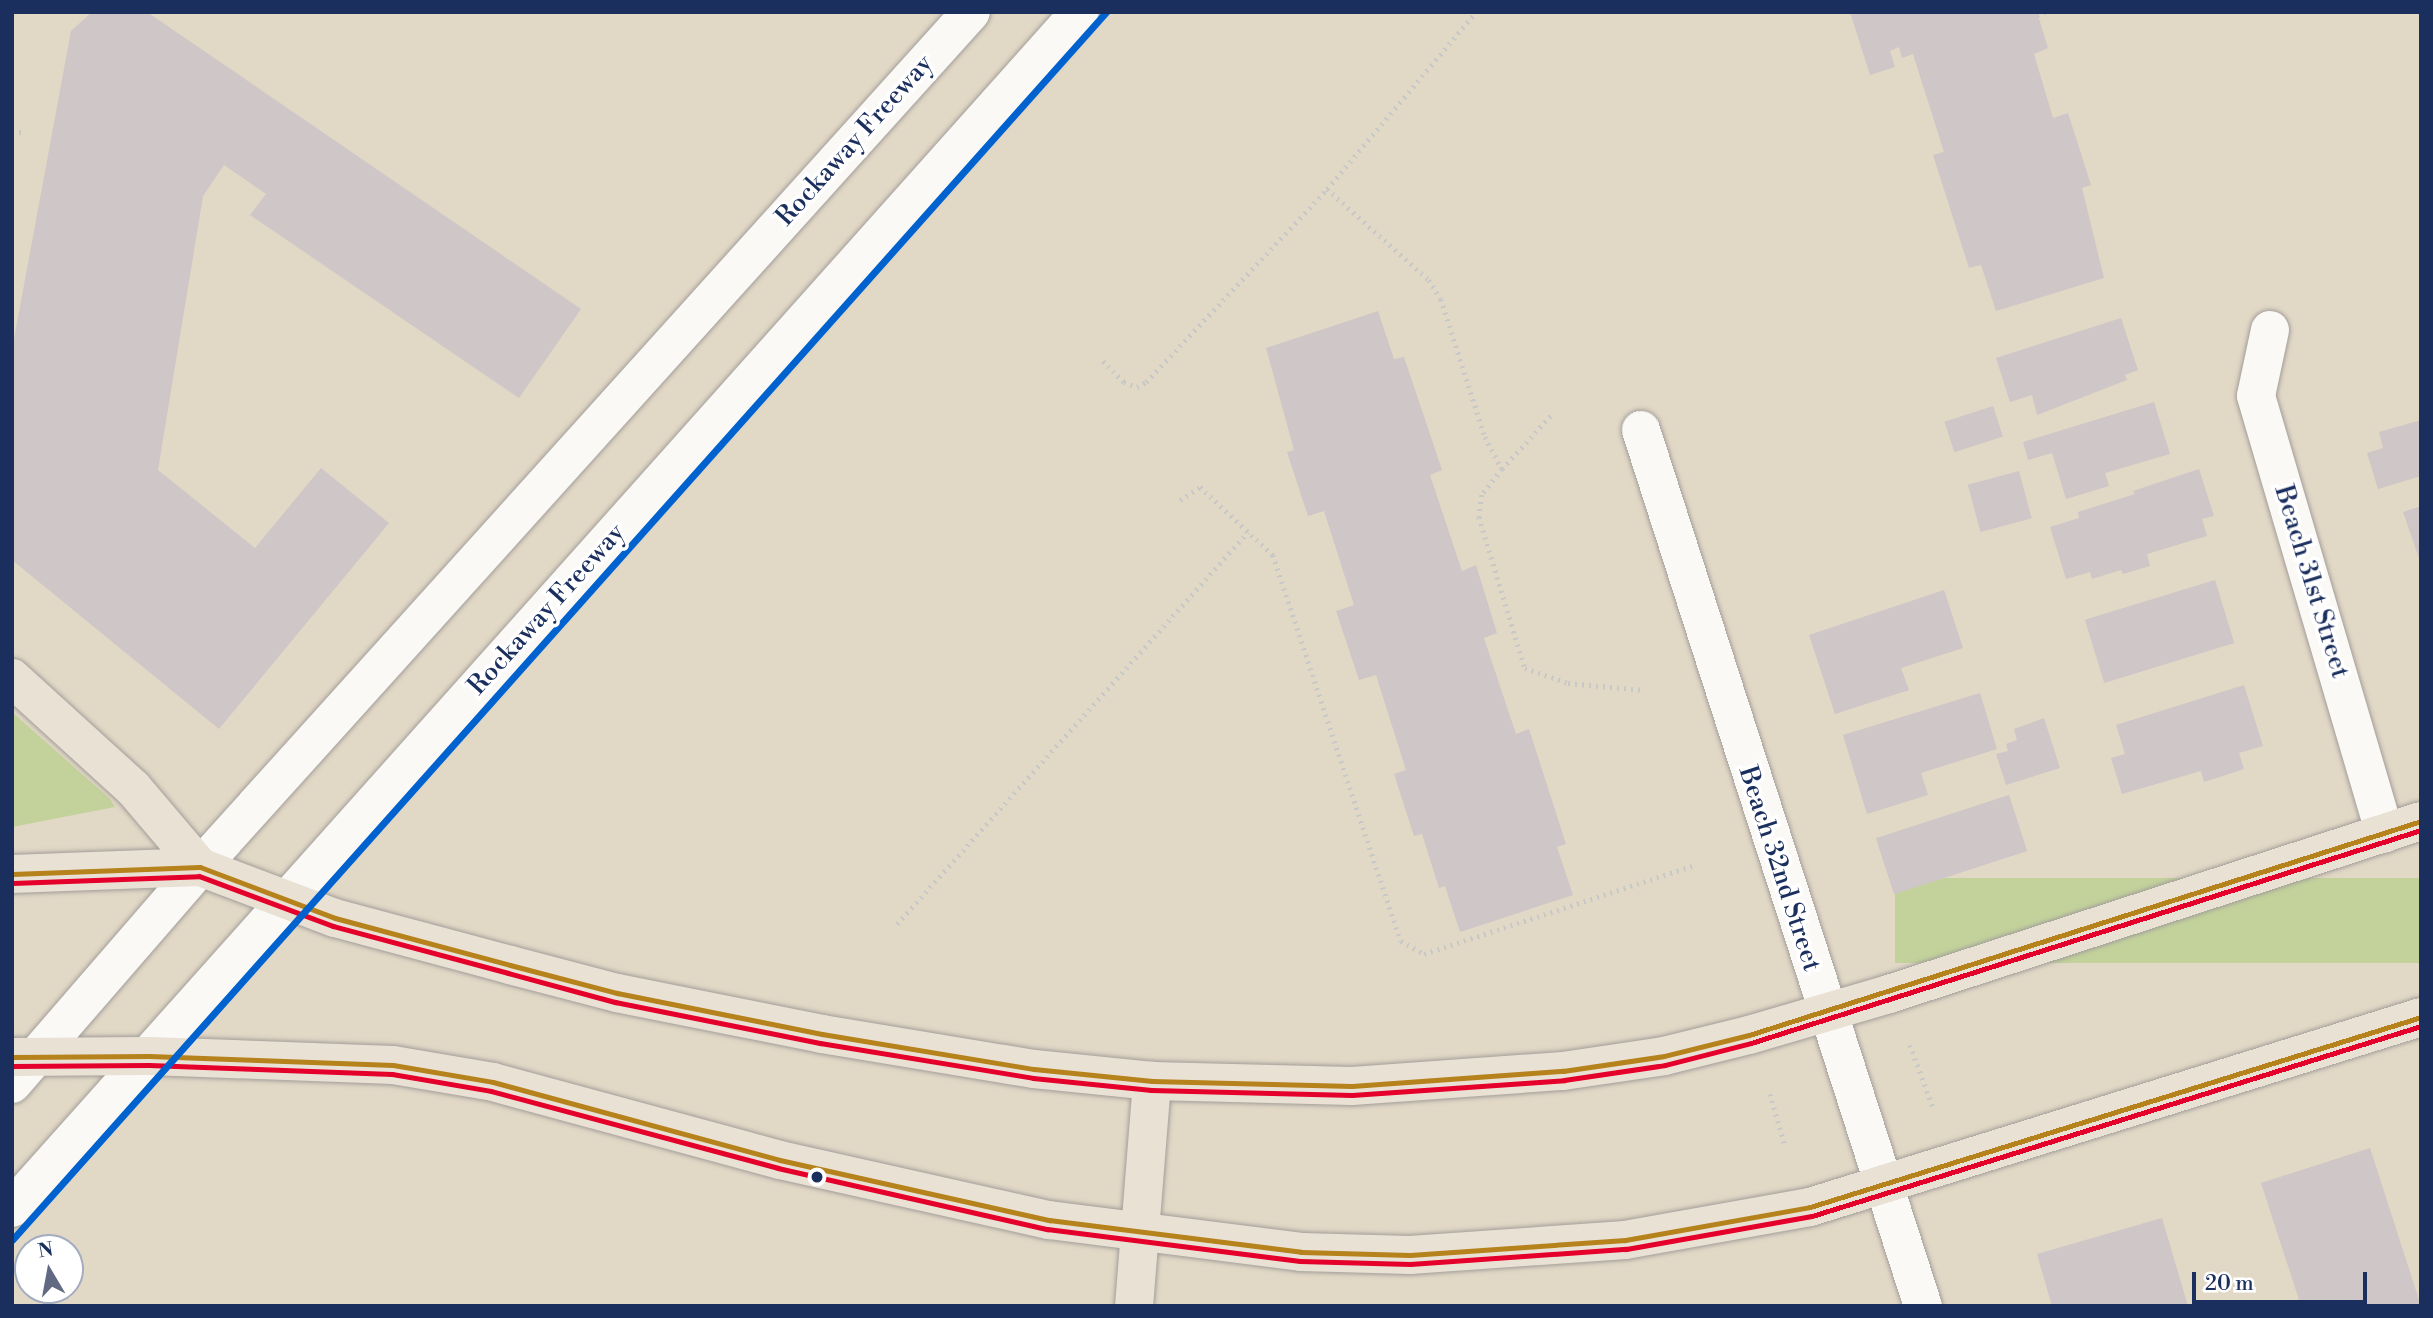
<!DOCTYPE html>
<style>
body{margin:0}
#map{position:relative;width:2433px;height:1318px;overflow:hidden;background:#e2d8c6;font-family:"Libre Bodoni",serif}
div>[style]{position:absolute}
.green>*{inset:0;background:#c3d29b;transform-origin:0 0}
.building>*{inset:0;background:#cec6c7;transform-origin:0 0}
.path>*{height:4.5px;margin-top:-2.25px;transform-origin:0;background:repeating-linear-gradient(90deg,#c8c8c8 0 2px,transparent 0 7px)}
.roads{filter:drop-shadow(0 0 2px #a29e9a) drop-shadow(0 0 2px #a29e9a)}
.minor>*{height:38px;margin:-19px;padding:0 19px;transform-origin:19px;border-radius:19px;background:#fbf9f6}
.tertiary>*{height:38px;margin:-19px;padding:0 19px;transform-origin:19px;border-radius:19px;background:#fbf9f6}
.primary>*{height:38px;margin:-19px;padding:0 19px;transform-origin:19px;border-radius:19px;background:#eae1d5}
.bus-1>*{height:5px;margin:-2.5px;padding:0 2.5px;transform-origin:2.5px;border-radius:2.5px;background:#b5821c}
.bus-2>*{height:5px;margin:-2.5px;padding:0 2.5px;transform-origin:2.5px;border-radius:2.5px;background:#e4002b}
.metro-1>*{height:7px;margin:-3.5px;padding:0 3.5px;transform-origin:3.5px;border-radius:3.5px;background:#0062cf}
.dots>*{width:19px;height:19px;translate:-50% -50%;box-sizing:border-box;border:4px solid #fff;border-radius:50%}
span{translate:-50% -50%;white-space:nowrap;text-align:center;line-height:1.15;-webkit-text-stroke:7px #fff;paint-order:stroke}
.street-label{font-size:26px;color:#1b2f5e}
.frame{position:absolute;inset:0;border:14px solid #1b2f5e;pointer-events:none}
.north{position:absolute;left:14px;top:1234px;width:70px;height:70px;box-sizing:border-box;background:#fff;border:2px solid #a4acbf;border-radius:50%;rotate:350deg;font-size:19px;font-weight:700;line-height:28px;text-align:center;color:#1b2f5e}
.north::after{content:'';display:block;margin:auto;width:24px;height:32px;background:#616a82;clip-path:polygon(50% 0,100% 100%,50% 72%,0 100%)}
.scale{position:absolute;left:2192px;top:1272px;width:175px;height:32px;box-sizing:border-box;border:4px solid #1b2f5e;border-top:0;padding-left:9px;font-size:21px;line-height:24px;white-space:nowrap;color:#1b2f5e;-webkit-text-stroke:5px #fff;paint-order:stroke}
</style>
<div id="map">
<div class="green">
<div style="clip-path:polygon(12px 712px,110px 799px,115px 807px,12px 827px)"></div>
<div style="left:2421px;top:878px;width:85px;height:526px;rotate:90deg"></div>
</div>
<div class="building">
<div style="clip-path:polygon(92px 12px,147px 12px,581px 309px,519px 398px,250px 215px,266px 194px,224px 165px,203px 196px,158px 470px,255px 548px,321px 468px,389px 523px,219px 729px,12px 560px,12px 350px,71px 31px)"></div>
<div style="clip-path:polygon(1850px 12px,2037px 12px,2048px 48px,2034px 54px,2053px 118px,2068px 113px,2091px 185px,2082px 188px,2104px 278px,1996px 311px,1981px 265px,1969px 268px,1933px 155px,1944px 152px,1913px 54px,1902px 58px,1899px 47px,1890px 51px,1895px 67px,1870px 75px)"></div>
<div style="clip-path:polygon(1378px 311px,1394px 359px,1404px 357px,1442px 470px,1430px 475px,1462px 571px,1476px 565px,1497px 633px,1484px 638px,1516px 734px,1529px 729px,1566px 844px,1557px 847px,1573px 895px,1460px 932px,1445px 886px,1439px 888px,1422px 834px,1414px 836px,1394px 774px,1406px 770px,1376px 675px,1359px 680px,1336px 611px,1354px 605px,1324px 511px,1308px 516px,1287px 452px,1294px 450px,1266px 348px)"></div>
<div style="clip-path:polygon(2121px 318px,2138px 370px,2125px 375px,2127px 380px,2037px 415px,2032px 395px,2010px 402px,1996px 358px)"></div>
<div style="clip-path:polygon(2154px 402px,2170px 454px,2105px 473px,2109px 486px,2066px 499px,2052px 453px,2028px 460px,2023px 442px)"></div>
<div style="left:1993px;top:406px;width:32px;height:51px;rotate:72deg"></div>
<div style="clip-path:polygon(2421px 420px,2421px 476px,2378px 489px,2367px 453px,2383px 448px,2379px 432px)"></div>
<div style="clip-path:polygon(2199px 469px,2214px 516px,2202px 519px,2207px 536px,2147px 554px,2150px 566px,2123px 574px,2121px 570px,2092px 579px,2090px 572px,2066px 579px,2050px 527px,2079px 518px,2078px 512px,2135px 494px,2133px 491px)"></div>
<div style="left:2019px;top:471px;width:49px;height:53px;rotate:75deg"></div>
<div style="clip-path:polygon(2421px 506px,2421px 561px,2420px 561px,2403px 512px)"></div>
<div style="left:2215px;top:580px;width:66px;height:136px;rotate:73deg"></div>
<div style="clip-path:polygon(1944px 590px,1963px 648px,1901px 668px,1909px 690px,1835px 714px,1809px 635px)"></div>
<div style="clip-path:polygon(2244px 685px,2263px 746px,2239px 753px,2244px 769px,2204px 782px,2201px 771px,2122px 794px,2111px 758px,2125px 754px,2116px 725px)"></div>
<div style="clip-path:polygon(1980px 693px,1997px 749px,1921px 773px,1928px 795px,1867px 814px,1843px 735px)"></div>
<div style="clip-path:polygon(2044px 718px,2060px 768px,2006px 785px,1996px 754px,2008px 751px,2006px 744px,2017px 740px,2014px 729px)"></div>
<div style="left:2009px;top:795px;width:59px;height:140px;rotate:72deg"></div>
<div style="clip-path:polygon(2370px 1148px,2421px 1306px,2301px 1306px,2261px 1183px)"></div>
<div style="clip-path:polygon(2162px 1218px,2188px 1306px,2052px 1306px,2037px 1254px)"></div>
</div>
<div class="path">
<div style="left:2037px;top:15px;width:9px;rotate:-21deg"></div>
<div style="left:12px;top:131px;width:13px;rotate:9deg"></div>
<div style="left:1327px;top:189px;width:231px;rotate:-49.9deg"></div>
<div style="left:1103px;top:361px;width:30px;rotate:45deg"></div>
<div style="left:1124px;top:382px;width:14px;rotate:21deg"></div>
<div style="left:1137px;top:387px;width:10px;rotate:-29deg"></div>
<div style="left:1146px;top:382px;width:265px;rotate:-46.8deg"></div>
<div style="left:1327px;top:189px;width:137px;rotate:41.7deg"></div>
<div style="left:1429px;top:280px;width:22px;rotate:58deg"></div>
<div style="left:1441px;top:299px;width:145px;rotate:72.3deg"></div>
<div style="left:1485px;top:437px;width:36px;rotate:62deg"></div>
<div style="left:1502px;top:469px;width:76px;rotate:-47.7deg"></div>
<div style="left:1502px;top:469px;width:33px;rotate:128deg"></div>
<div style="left:1482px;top:495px;width:22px;rotate:98deg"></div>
<div style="left:1479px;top:517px;width:158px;rotate:73.1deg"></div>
<div style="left:1525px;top:668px;width:46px;rotate:19.2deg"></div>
<div style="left:1568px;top:683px;width:75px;rotate:5.3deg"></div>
<div style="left:1180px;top:500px;width:24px;rotate:-33deg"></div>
<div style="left:1200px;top:487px;width:100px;rotate:43deg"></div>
<div style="left:1273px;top:555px;width:407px;rotate:71.7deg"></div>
<div style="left:1401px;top:941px;width:26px;rotate:29deg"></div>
<div style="left:1424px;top:954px;width:284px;rotate:-18.2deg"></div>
<div style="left:897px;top:924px;width:526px;rotate:-48.16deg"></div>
<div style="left:1910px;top:1045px;width:66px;rotate:69.6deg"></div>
<div style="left:1770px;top:1094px;width:53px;rotate:73.6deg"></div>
</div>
<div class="roads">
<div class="minor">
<div style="left:2270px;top:330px;width:67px;rotate:102deg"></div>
<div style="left:2256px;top:396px;width:456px;rotate:73.6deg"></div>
<div style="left:1641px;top:430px;width:920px;rotate:72.16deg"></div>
</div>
<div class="tertiary">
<div style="left:12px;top:1084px;width:287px;rotate:-49.1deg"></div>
<div style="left:200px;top:867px;width:1151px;rotate:-47.96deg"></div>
<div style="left:12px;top:1208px;width:1603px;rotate:-48.24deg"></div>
</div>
<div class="primary">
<div style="left:12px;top:678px;width:164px;rotate:42.3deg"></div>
<div style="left:133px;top:788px;width:104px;rotate:49.7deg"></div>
<div style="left:12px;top:874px;width:188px;rotate:-2.1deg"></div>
<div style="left:200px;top:867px;width:144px;rotate:20.7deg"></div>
<div style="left:335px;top:918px;width:181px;rotate:15deg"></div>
<div style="left:510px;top:965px;width:111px;rotate:14.7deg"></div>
<div style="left:617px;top:993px;width:209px;rotate:11.3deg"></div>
<div style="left:822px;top:1034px;width:215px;rotate:9.4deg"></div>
<div style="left:1034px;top:1069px;width:119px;rotate:5.8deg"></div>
<div style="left:1152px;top:1081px;width:200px;rotate:1.4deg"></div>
<div style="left:1352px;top:1086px;width:212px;rotate:-4.1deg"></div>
<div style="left:1563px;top:1071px;width:102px;rotate:-8.4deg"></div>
<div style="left:1664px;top:1056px;width:88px;rotate:-13.9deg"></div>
<div style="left:1749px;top:1035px;width:146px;rotate:-16.3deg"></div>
<div style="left:1889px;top:994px;width:559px;rotate:-18.01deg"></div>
<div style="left:12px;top:1057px;width:137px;rotate:-0.4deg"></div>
<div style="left:149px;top:1056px;width:244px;rotate:2.1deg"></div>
<div style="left:393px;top:1065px;width:101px;rotate:9.6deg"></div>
<div style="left:493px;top:1082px;width:297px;rotate:15.2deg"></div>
<div style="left:780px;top:1160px;width:276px;rotate:12.6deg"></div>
<div style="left:1049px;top:1220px;width:254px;rotate:7.2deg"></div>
<div style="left:1301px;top:1252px;width:109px;rotate:1.6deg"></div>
<div style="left:1410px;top:1255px;width:216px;rotate:-4deg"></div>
<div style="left:1625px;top:1240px;width:188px;rotate:-10.1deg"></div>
<div style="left:1810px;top:1207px;width:640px;rotate:-17.27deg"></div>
<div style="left:1134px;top:1306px;width:226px;rotate:-85.4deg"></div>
</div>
</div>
<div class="bus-1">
<div style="left:12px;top:874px;width:188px;rotate:-2.1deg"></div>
<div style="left:200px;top:867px;width:144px;rotate:20.7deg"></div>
<div style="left:335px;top:918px;width:181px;rotate:15deg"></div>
<div style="left:510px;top:965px;width:111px;rotate:14.7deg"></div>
<div style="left:617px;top:993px;width:209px;rotate:11.3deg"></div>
<div style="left:822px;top:1034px;width:215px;rotate:9.4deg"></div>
<div style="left:1034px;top:1069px;width:119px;rotate:5.8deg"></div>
<div style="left:1152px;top:1081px;width:200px;rotate:1.4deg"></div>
<div style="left:1352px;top:1086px;width:212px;rotate:-4.1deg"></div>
<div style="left:1563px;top:1071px;width:102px;rotate:-8.4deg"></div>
<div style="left:1664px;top:1056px;width:88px;rotate:-13.9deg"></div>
<div style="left:1749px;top:1035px;width:705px;rotate:-17.66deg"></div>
<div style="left:12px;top:1057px;width:137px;rotate:-0.4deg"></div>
<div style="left:149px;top:1056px;width:244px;rotate:2.1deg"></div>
<div style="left:393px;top:1065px;width:101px;rotate:9.6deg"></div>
<div style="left:493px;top:1082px;width:297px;rotate:15.2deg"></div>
<div style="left:780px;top:1160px;width:276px;rotate:12.6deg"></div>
<div style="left:1049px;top:1220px;width:254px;rotate:7.2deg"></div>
<div style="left:1301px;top:1252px;width:109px;rotate:1.6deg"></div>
<div style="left:1410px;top:1255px;width:216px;rotate:-4deg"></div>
<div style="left:1625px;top:1240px;width:188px;rotate:-10.1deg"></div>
<div style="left:1810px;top:1207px;width:640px;rotate:-17.27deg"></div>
</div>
<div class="bus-2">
<div style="left:12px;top:883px;width:187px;rotate:-2.1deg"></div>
<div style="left:199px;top:876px;width:143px;rotate:20.5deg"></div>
<div style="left:333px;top:926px;width:181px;rotate:15deg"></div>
<div style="left:508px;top:973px;width:111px;rotate:15.2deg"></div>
<div style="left:615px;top:1002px;width:209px;rotate:11.3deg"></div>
<div style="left:820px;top:1043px;width:216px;rotate:9.3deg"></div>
<div style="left:1033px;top:1078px;width:119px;rotate:5.8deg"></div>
<div style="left:1151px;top:1090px;width:201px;rotate:1.4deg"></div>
<div style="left:1352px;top:1095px;width:213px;rotate:-4deg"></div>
<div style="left:1564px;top:1080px;width:102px;rotate:-8.4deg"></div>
<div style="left:1665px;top:1065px;width:89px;rotate:-14.3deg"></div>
<div style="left:1751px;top:1043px;width:703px;rotate:-17.64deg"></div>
<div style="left:12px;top:1066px;width:137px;rotate:-0.4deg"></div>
<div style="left:149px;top:1065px;width:243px;rotate:2.1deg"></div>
<div style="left:392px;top:1074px;width:100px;rotate:9.7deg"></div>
<div style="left:491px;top:1091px;width:297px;rotate:15deg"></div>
<div style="left:778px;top:1168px;width:276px;rotate:12.8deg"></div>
<div style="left:1047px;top:1229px;width:255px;rotate:7.2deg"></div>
<div style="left:1300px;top:1261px;width:110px;rotate:1.6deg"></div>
<div style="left:1410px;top:1264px;width:217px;rotate:-4deg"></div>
<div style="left:1626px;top:1249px;width:189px;rotate:-10.1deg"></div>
<div style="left:1812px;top:1216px;width:638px;rotate:-17.33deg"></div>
</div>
<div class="metro-1">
<div style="left:12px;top:1240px;width:1645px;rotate:-48.3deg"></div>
</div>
<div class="dots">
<div style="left:817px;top:1177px;background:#1b2f5e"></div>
</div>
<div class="street-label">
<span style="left:855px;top:141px;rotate:-48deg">Rockaway Freeway</span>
<span style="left:2311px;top:582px;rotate:73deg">Beach 31st Street</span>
<span style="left:547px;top:610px;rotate:-48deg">Rockaway Freeway</span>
<span style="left:1779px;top:869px;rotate:72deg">Beach 32nd Street</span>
</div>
<div class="frame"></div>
<div class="north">N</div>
<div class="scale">20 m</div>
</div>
